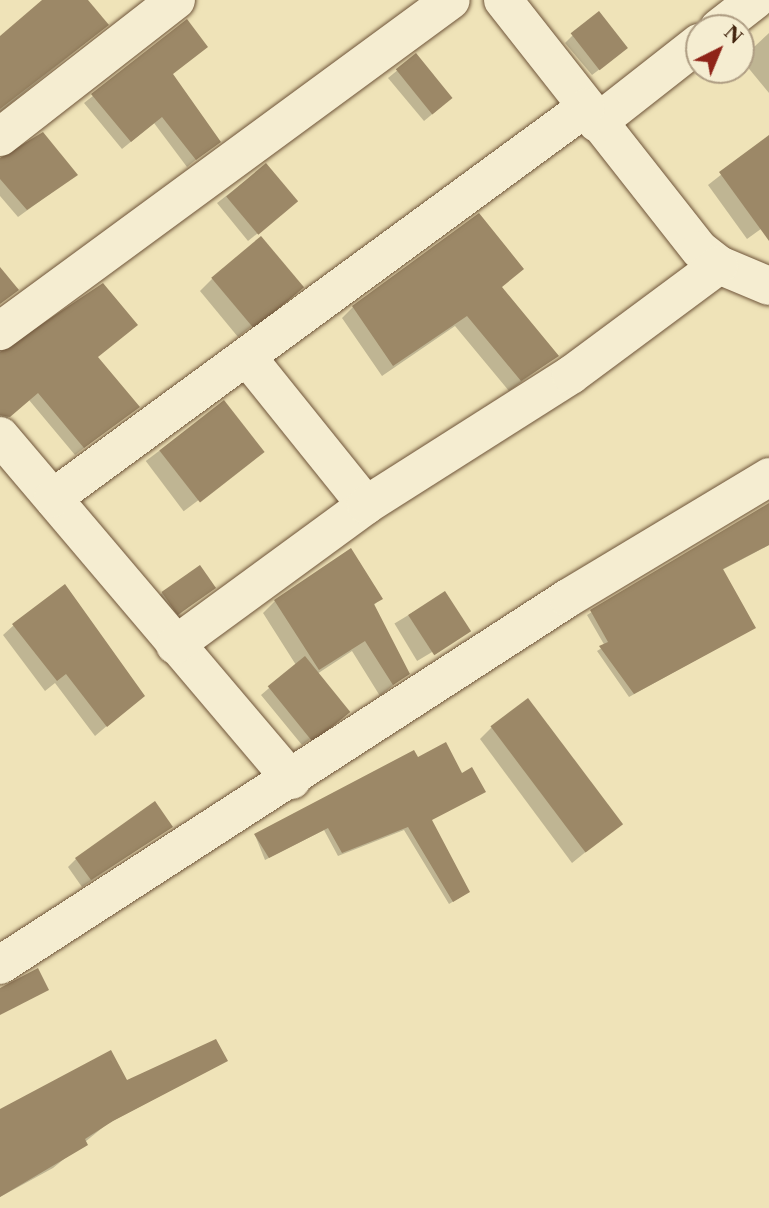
<!DOCTYPE html>
<style>
body{margin:0}
#map{position:relative;width:769px;height:1208px;overflow:hidden;background:#efe3b8;font-family:"Libre Caslon Text",serif}
div>[style]{position:absolute}
.shadow>*{inset:0;background:#0003;transform-origin:0 0}
.building>*{inset:0;background:#9c8867;transform-origin:0 0}
.roads{filter:drop-shadow(0 0 2px #6e5439) drop-shadow(0 0 2px #6e5439)}
.minor>*{height:38px;margin:-19px;padding:0 19px;transform-origin:19px;border-radius:19px;background:#f5edd1}
span{translate:-50% -50%;white-space:nowrap;text-align:center;line-height:1.15;-webkit-text-stroke:5px #f5edd1;paint-order:stroke}
.north{position:absolute;left:685px;top:14px;width:70px;height:70px;box-sizing:border-box;background:#f5edd1;border:2px solid #ae9d83;border-radius:50%;rotate:43deg;font-size:19px;font-weight:700;line-height:28px;text-align:center;color:#43250f}
.north::after{content:'';display:block;margin:auto;width:24px;height:32px;background:#8f2418;clip-path:polygon(50% 0,100% 100%,50% 72%,0 100%)}
</style>
<div id="map">
<div class="shadow">
<div style="clip-path:polygon(45px 0,86px 0,98px 33px,0 112px,0 38px)"></div>
<div style="clip-path:polygon(186px 22px,172px 75px,219px 141px,187px 167px,154px 123px,122px 149px,84px 103px)"></div>
<div style="clip-path:polygon(769px 33px,769px 93px,741px 59px)"></div>
<div style="clip-path:polygon(573px 35px,617px 56px,592px 75px,565px 43px)"></div>
<div style="clip-path:polygon(415px 56px,442px 106px,424px 121px,388px 78px)"></div>
<div style="clip-path:polygon(769px 137px,769px 223px,747px 239px,708px 185px)"></div>
<div style="clip-path:polygon(0 160px,76px 175px,18px 217px,0 196px)"></div>
<div style="clip-path:polygon(266px 165px,288px 209px,248px 241px,217px 203px)"></div>
<div style="clip-path:polygon(212px 279px,301px 287px,238px 337px,200px 291px)"></div>
<div style="clip-path:polygon(500px 288px,557px 356px,509px 391px,455px 326px,382px 376px,342px 318px,353px 307px)"></div>
<div style="clip-path:polygon(0 350px,96px 358px,137px 407px,75px 455px,29px 400px,0 424px)"></div>
<div style="left:224px;top:402px;width:63px;height:98px;rotate:53deg"></div>
<div style="clip-path:polygon(769px 505px,769px 545px,722px 570px,754px 628px,629px 697px,597px 651px,605px 646px,587px 615px)"></div>
<div style="clip-path:polygon(214px 587px,171px 621px,154px 601px,162px 593px)"></div>
<div style="left:445px;top:593px;width:44px;height:59px;rotate:59deg"></div>
<div style="clip-path:polygon(381px 598px,373px 606px,408px 673px,380px 696px,352px 651px,317px 674px,348px 712px,302px 745px,261px 695px,296px 665px,263px 613px,275px 601px)"></div>
<div style="clip-path:polygon(14px 625px,142px 696px,95px 736px,55px 683px,45px 691px,3px 635px)"></div>
<div style="clip-path:polygon(492px 727px,619px 825px,572px 863px,480px 739px)"></div>
<div style="clip-path:polygon(414px 752px,431px 821px,464px 895px,449px 904px,404px 830px,338px 856px,324px 830px,265px 860px,255px 835px)"></div>
<div style="clip-path:polygon(171px 827px,82px 887px,68px 867px,76px 859px)"></div>
<div style="clip-path:polygon(226px 1061px,107px 1124px,53px 1168px,0 1197px,0 1111px)"></div>
</div>
<div class="building">
<div style="clip-path:polygon(42px 0,88px 0,109px 25px,0 109px,0 36px)"></div>
<div style="left:599px;top:11px;width:47px;height:36px;rotate:52deg"></div>
<div style="clip-path:polygon(187px 19px,208px 47px,173px 74px,221px 142px,196px 160px,162px 117px,131px 142px,91px 94px)"></div>
<div style="left:416px;top:53px;width:58px;height:26px;rotate:51deg"></div>
<div style="clip-path:polygon(43px 132px,78px 175px,27px 210px,0 179px,0 158px)"></div>
<div style="clip-path:polygon(769px 135px,769px 241px,719px 172px)"></div>
<div style="left:266px;top:163px;width:50px;height:52px;rotate:50deg"></div>
<div style="clip-path:polygon(479px 213px,524px 269px,502px 287px,559px 356px,521px 381px,467px 316px,393px 366px,352px 306px)"></div>
<div style="left:261px;top:236px;width:67px;height:65px;rotate:50deg"></div>
<div style="clip-path:polygon(0 267px,19px 290px,0 304px)"></div>
<div style="clip-path:polygon(103px 283px,138px 325px,98px 357px,140px 407px,84px 448px,38px 393px,10px 417px,0 415px,0 352px)"></div>
<div style="left:224px;top:400px;width:66px;height:82px;rotate:52deg"></div>
<div style="clip-path:polygon(769px 503px,769px 545px,723px 569px,756px 628px,634px 694px,599px 646px,608px 642px,590px 610px)"></div>
<div style="clip-path:polygon(351px 548px,383px 599px,374px 604px,410px 674px,393px 685px,365px 641px,319px 670px,274px 600px)"></div>
<div style="left:200px;top:565px;width:28px;height:47px;rotate:55deg"></div>
<div style="clip-path:polygon(65px 584px,145px 696px,107px 727px,66px 674px,57px 681px,12px 624px)"></div>
<div style="left:445px;top:591px;width:48px;height:44px;rotate:57deg"></div>
<div style="left:305px;top:656px;width:72px;height:48px;rotate:51deg"></div>
<div style="left:528px;top:698px;width:158px;height:47px;rotate:53deg"></div>
<div style="clip-path:polygon(446px 742px,462px 773px,472px 767px,486px 792px,432px 820px,470px 892px,453px 902px,408px 827px,342px 853px,328px 828px,269px 858px,254px 834px,414px 750px,418px 757px)"></div>
<div style="clip-path:polygon(155px 801px,173px 827px,91px 880px,75px 858px)"></div>
<div style="clip-path:polygon(38px 968px,49px 990px,0 1015px,0 988px)"></div>
<div style="clip-path:polygon(216px 1039px,228px 1061px,113px 1121px,85px 1139px,88px 1145px,0 1197px,0 1109px,111px 1050px,127px 1080px)"></div>
</div>
<div class="roads">
<div class="minor">
<div style="left:503px;top:0;width:318px;rotate:51.8deg"></div>
<div style="left:700px;top:250px;width:24px;rotate:38deg"></div>
<div style="left:719px;top:265px;width:54px;rotate:22.8deg"></div>
<div style="left:719px;top:28px;width:46px;rotate:-37.9deg"></div>
<div style="left:597px;top:123px;width:130px;rotate:-38.1deg"></div>
<div style="left:0;top:137px;width:223px;rotate:-37.9deg"></div>
<div style="left:0;top:331px;width:559px;rotate:-36.28deg"></div>
<div style="left:247px;top:357px;width:190px;rotate:51.2deg"></div>
<div style="left:0;top:436px;width:451px;rotate:49.7deg"></div>
<div style="left:53px;top:498px;width:660px;rotate:-36.24deg"></div>
<div style="left:175px;top:645px;width:237px;rotate:-36.2deg"></div>
<div style="left:366px;top:505px;width:243px;rotate:-32.4deg"></div>
<div style="left:571px;top:375px;width:184px;rotate:-36.6deg"></div>
<div style="left:0;top:965px;width:676px;rotate:-32.87deg"></div>
<div style="left:568px;top:598px;width:235px;rotate:-31deg"></div>
</div>
</div>
<div class="north">N</div>
</div>
